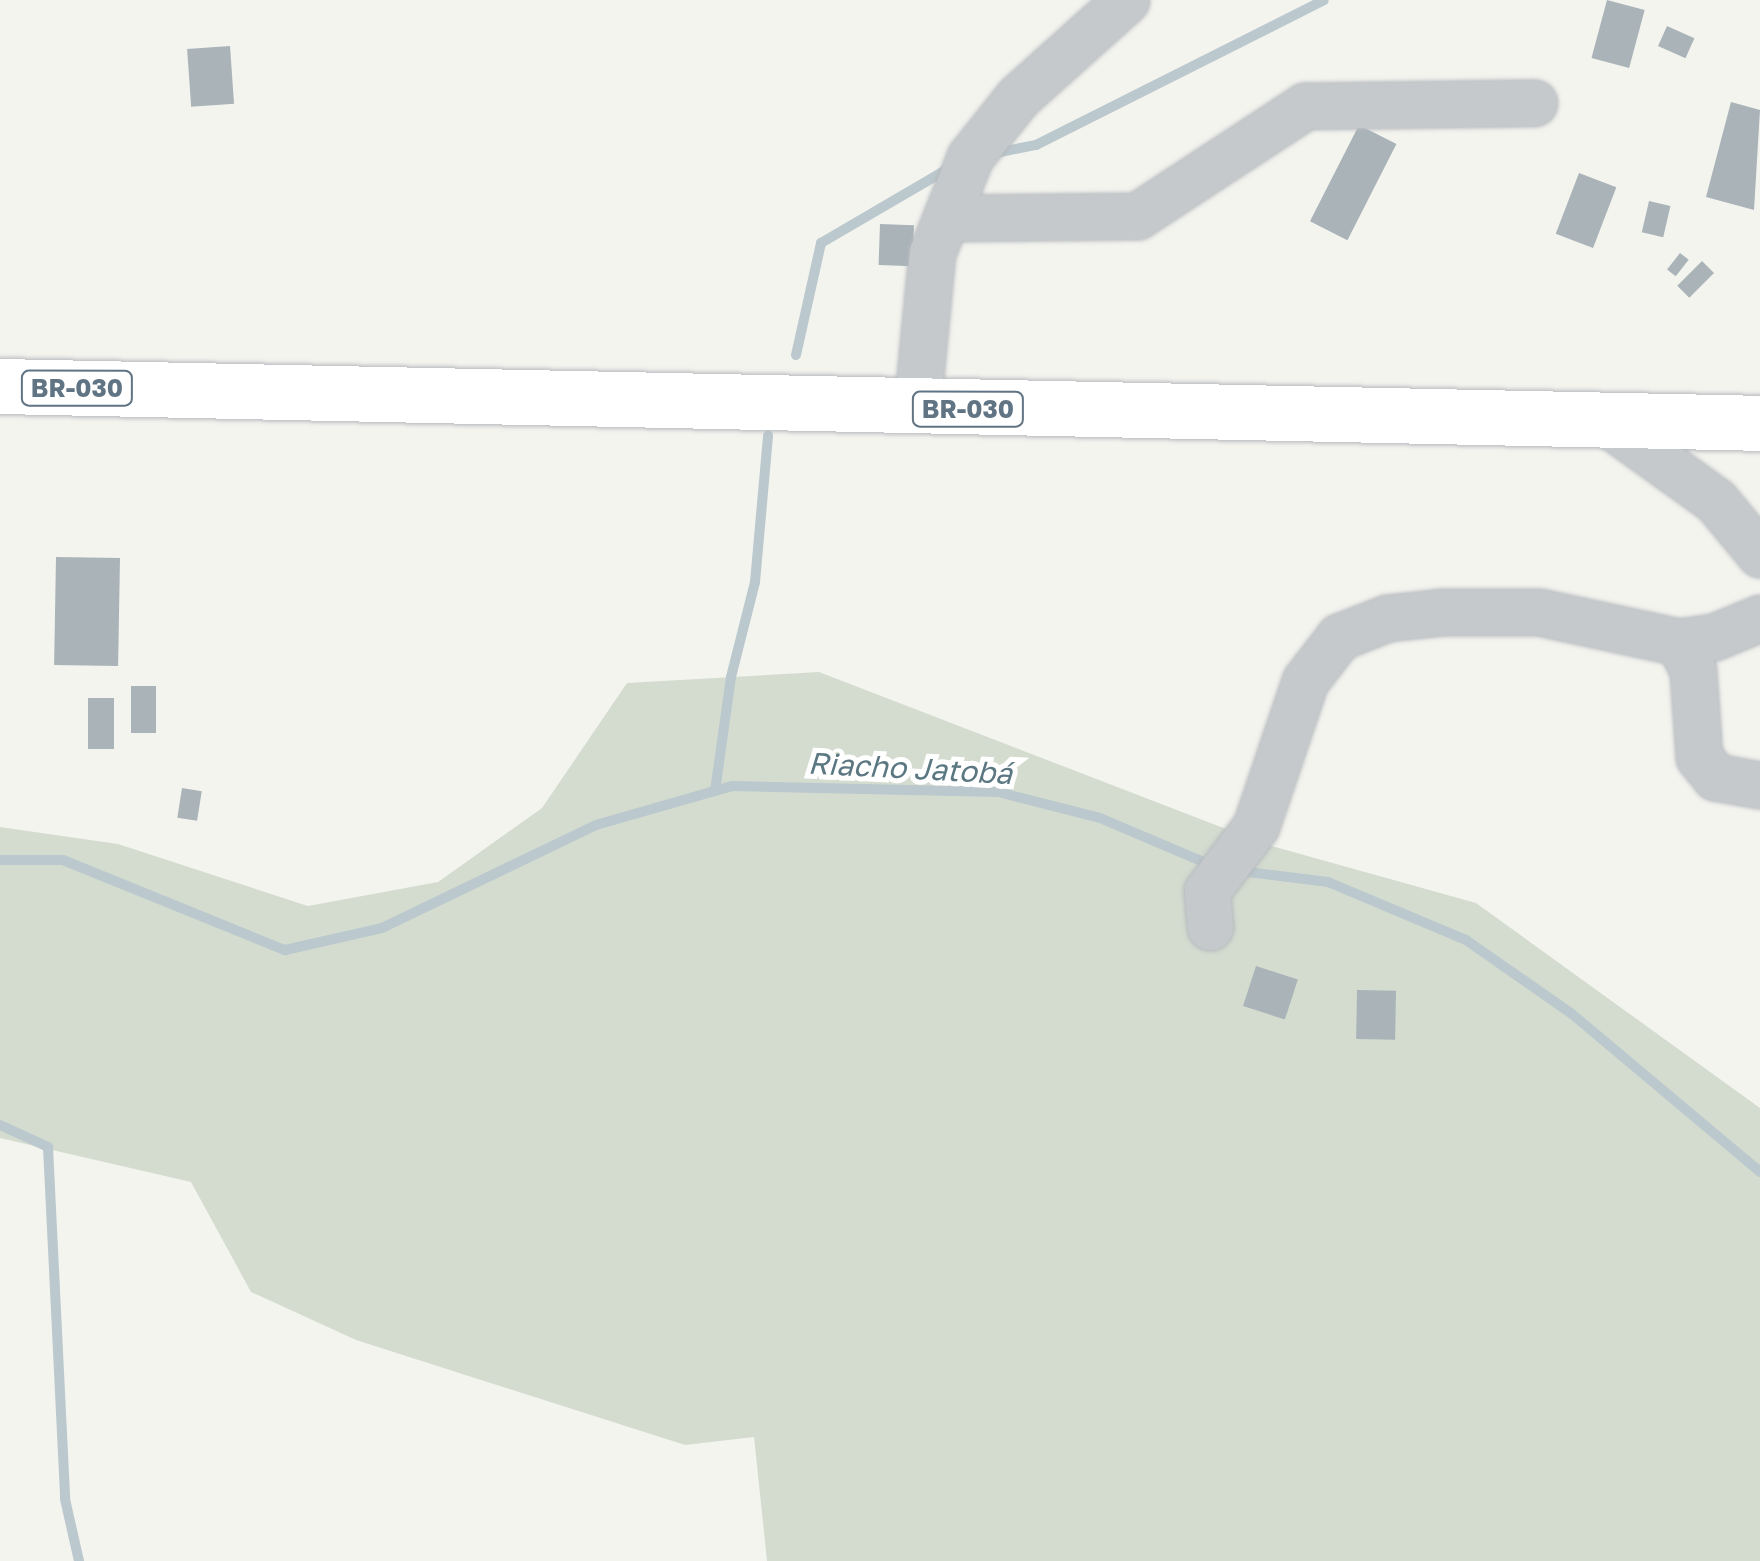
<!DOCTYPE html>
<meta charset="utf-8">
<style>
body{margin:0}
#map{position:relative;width:1760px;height:1561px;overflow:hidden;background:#f4f4ef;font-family:"Golos Text",sans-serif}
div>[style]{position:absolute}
.green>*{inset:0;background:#d4dcd0}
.stream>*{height:10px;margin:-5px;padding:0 5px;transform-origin:5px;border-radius:5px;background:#bbc8cd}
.building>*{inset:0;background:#a9b3b8;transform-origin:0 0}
.roads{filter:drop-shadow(0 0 2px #b6babe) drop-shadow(0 0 2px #b6babe)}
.minor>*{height:45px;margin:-22.5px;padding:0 22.5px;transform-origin:22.5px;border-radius:22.5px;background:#c6c9cc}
.major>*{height:55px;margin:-27.5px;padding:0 27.5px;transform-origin:27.5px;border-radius:27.5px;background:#fff}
span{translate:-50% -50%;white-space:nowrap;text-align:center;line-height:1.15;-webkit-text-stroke:10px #fff;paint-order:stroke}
.shield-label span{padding:2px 8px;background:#fff;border:2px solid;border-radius:8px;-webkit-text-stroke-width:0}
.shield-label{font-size:25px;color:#607484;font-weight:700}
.water-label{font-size:30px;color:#5b7782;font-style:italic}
</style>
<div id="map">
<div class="green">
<div style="clip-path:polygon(819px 672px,1265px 844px,1476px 903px,1760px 1108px,1760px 1561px,767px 1561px,754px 1437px,685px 1445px,356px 1340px,251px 1292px,191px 1182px,0 1138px,0 827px,118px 844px,308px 906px,438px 882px,542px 808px,627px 683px)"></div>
</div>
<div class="stream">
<div style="left:990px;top:154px;width:47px;rotate:-11.1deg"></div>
<div style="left:1036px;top:145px;width:322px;rotate:-26.7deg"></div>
<div style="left:796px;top:355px;width:115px;rotate:-77.4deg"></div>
<div style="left:821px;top:243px;width:151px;rotate:-30.3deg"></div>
<div style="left:715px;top:791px;width:115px;rotate:-82deg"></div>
<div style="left:731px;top:677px;width:98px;rotate:-75.8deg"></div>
<div style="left:755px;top:582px;width:147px;rotate:-84.9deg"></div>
<div style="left:0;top:860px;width:63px"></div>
<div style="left:63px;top:860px;width:240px;rotate:22.1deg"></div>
<div style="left:285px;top:950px;width:99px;rotate:-12.8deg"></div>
<div style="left:382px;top:928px;width:237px;rotate:-25.7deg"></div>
<div style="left:596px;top:825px;width:141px;rotate:-16deg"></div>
<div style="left:732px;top:786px;width:266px;rotate:1.3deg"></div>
<div style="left:998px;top:792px;width:105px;rotate:14.3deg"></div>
<div style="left:1100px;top:818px;width:123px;rotate:23deg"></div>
<div style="left:1239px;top:871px;width:90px;rotate:7deg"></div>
<div style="left:1328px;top:882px;width:150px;rotate:22.8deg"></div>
<div style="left:1466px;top:940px;width:129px;rotate:34.9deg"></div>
<div style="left:1572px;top:1014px;width:246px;rotate:40deg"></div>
<div style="left:0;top:1125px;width:53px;rotate:24.6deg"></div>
<div style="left:48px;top:1147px;width:352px;rotate:87.2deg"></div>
<div style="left:65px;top:1499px;width:64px;rotate:77.3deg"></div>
</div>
<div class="building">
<div style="left:1607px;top:0;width:39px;height:60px;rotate:15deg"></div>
<div style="left:1667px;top:26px;width:30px;height:22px;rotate:24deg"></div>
<div style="left:230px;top:46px;width:58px;height:43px;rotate:86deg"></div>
<div style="clip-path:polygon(1731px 102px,1760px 110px,1754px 210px,1706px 197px)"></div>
<div style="left:1359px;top:125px;width:42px;height:108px;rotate:27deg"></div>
<div style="left:1579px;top:173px;width:40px;height:65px;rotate:21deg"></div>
<div style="left:1649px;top:201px;width:22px;height:32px;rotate:13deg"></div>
<div style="left:880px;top:224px;width:34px;height:41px;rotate:2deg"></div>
<div style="left:1680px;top:253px;width:11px;height:21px;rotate:38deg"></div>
<div style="left:1702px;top:261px;width:17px;height:35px;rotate:45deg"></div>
<div style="left:56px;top:557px;width:64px;height:108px;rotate:1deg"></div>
<div style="left:156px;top:686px;width:47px;height:25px;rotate:90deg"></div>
<div style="left:88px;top:698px;width:26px;height:51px"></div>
<div style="left:182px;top:788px;width:20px;height:30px;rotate:9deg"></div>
<div style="left:1256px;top:966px;width:44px;height:42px;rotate:18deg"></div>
<div style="left:1357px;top:990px;width:39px;height:49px;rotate:1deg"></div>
</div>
<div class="roads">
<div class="minor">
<div style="left:948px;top:218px;width:189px;rotate:-0.6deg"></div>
<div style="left:1137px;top:216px;width:201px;rotate:-33.2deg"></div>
<div style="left:1305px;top:106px;width:229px;rotate:-0.8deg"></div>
<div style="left:917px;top:408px;width:156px;rotate:-84.5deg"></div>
<div style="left:932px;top:253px;width:103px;rotate:-68.4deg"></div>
<div style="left:970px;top:157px;width:77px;rotate:-51.3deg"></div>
<div style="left:1018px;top:97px;width:145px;rotate:-41.9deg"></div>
<div style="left:1602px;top:419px;width:140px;rotate:35.7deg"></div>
<div style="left:1716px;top:501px;width:69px;rotate:50.3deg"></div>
<div style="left:1679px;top:642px;width:32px;rotate:64deg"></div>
<div style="left:1693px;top:671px;width:86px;rotate:86deg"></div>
<div style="left:1699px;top:757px;width:26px;rotate:51deg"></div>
<div style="left:1715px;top:777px;width:46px;rotate:10.1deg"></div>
<div style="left:1210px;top:927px;width:36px;rotate:-95deg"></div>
<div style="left:1207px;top:891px;width:81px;rotate:-53deg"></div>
<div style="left:1256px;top:826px;width:153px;rotate:-71.3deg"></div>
<div style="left:1305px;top:681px;width:56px;rotate:-52.3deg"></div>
<div style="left:1339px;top:637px;width:52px;rotate:-21.6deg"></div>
<div style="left:1387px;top:618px;width:55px;rotate:-6.2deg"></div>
<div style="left:1442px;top:612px;width:97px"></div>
<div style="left:1539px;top:612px;width:143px;rotate:12.1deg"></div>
<div style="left:1679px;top:642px;width:35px;rotate:-8deg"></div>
<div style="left:1714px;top:637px;width:50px;rotate:-22.4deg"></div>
</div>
<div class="major">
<div style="left:0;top:386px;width:1760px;rotate:1.2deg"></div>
</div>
</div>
<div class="shield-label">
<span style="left:77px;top:388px">BR-030</span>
<span style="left:968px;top:409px">BR-030</span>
</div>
<div class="water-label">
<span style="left:910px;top:768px;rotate:3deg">Riacho Jatobá</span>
</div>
</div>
